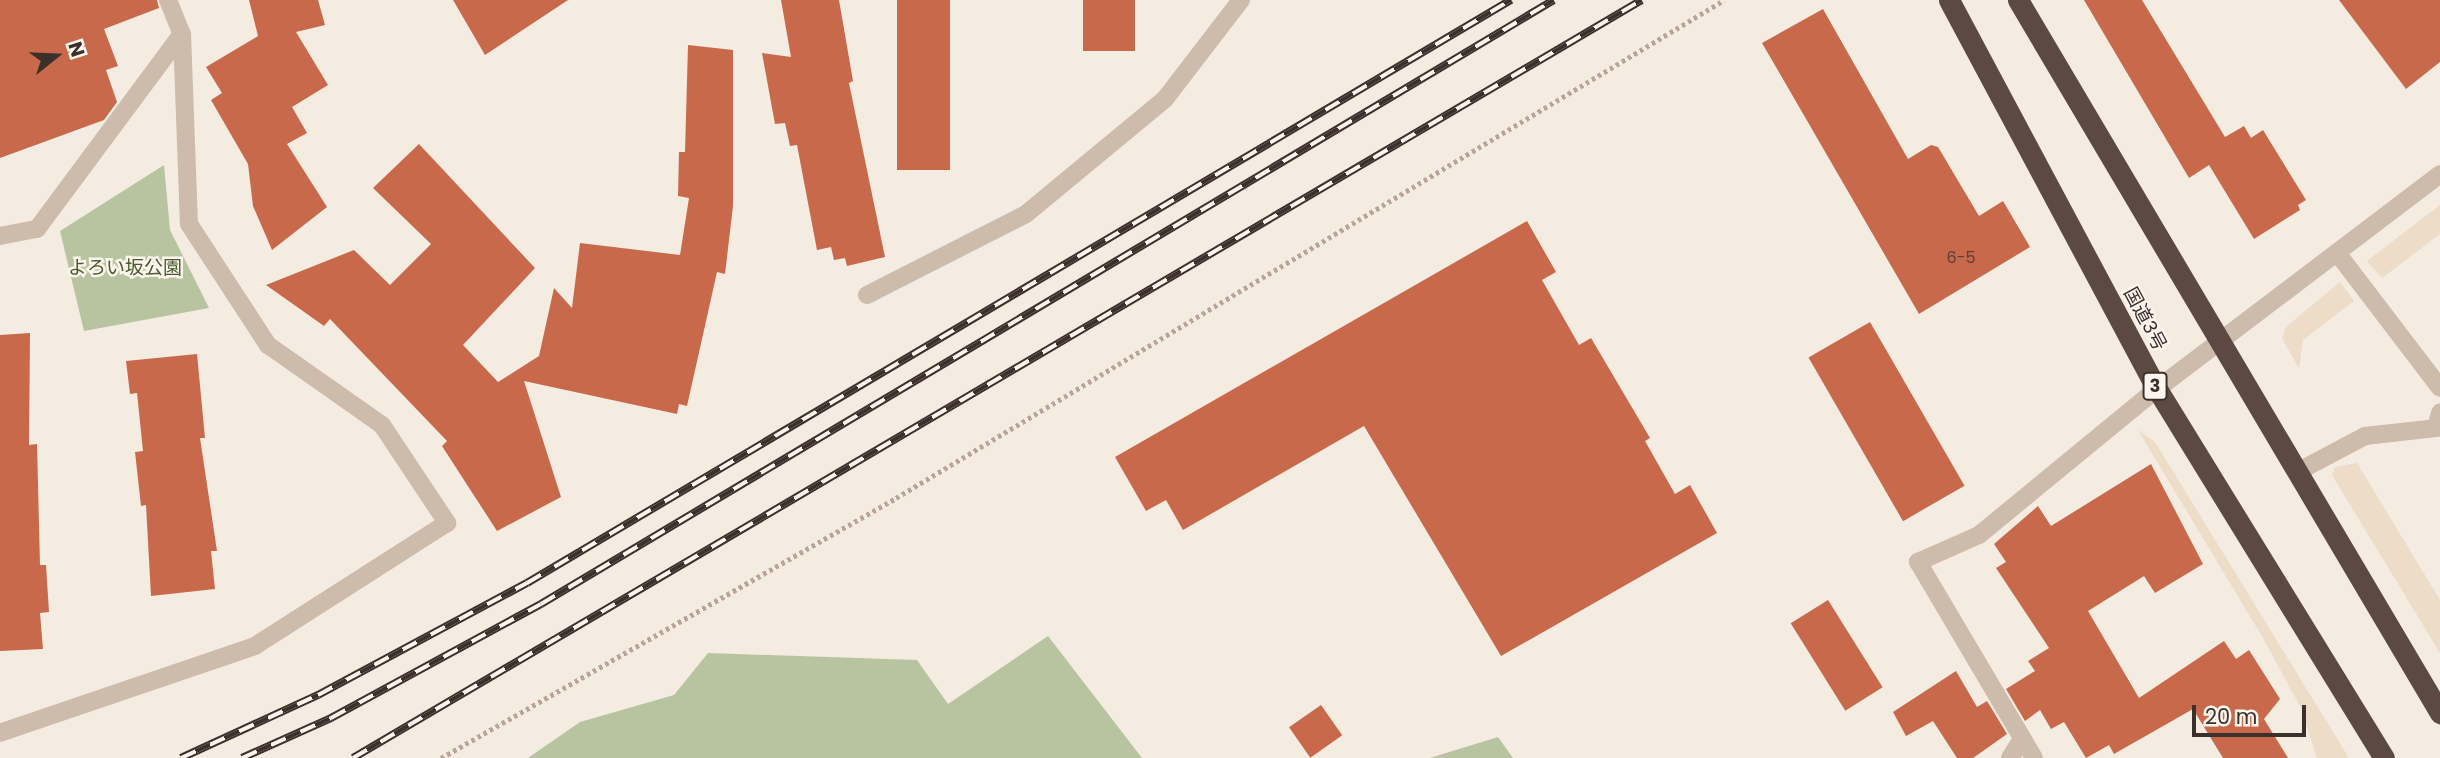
<!DOCTYPE html>
<meta charset="utf-8">
<style>
body{margin:0}
#map{position:relative;width:2440px;height:758px;overflow:hidden;background:#f4ebe1;font-family:Poppins,"Noto Sans JP",sans-serif}
div>[style]{position:absolute}
.green>*{inset:0;background:#b8c4a0}
.plaza>*{inset:0;background:#ecdcc8}
.building>*{inset:0;background:#c8694b;transform-origin:0 0}
.path>*{height:4.5px;margin-top:-2.25px;transform-origin:0;background:repeating-linear-gradient(90deg,#b9a596 0 3.5px,transparent 0 7px)}
.minor>*{height:18px;margin:-9px;padding:0 9px;transform-origin:9px;border-radius:9px;background:#cdbbac}
.highway>*{height:21px;margin:-10.5px;padding:0 10.5px;transform-origin:10.5px;border-radius:10.5px;background:#5c4a42}
.rail>*{height:8px;margin-top:-4px;transform-origin:0;background:repeating-linear-gradient(90deg,#fbf5ee 0 16px,#3b302b 0 32px);box-sizing:border-box;border-block:2px solid #3b302b}
span{translate:-50% -50%;white-space:nowrap;text-align:center;line-height:1.15;-webkit-text-stroke:5px #fbf5ee;paint-order:stroke}
.number-label{font-size:16px;color:#5e3e33}
.number-label span{-webkit-text-stroke-width:0}
.shield-label span{padding:2px 5px;background:#fbf5ee;border:2px solid;border-radius:5px;-webkit-text-stroke-width:0}
.shield-label{font-size:18px;color:#3b302b;font-weight:700}
.park-label{font-size:19px;color:#4a5a2e}
.street-label{font-size:19px;color:#3b302b}
.north{position:absolute;left:21px;top:21px;width:70px;height:70px;-webkit-text-stroke:5px #fbf5ee;paint-order:stroke;rotate:72deg;font-size:19px;font-weight:700;line-height:28px;text-align:center;color:#3b302b}
.north::after{content:'';display:block;margin:auto;width:24px;height:32px;background:#3b302b;clip-path:polygon(50% 0,100% 100%,50% 72%,0 100%)}
.scale{position:absolute;left:2192px;top:705px;width:114px;height:32px;box-sizing:border-box;border:4px solid #3b302b;border-top:0;padding-left:9px;font-size:21px;line-height:24px;white-space:nowrap;color:#3b302b;-webkit-text-stroke:5px #fbf5ee;paint-order:stroke}
</style>
<div id="map">
<div class="green">
<div style="clip-path:polygon(164px 165px,170px 230px,209px 308px,84px 331px,60px 231px)"></div>
<div style="clip-path:polygon(1048px 636px,1142px 758px,528px 758px,580px 722px,674px 695px,708px 653px,917px 660px,948px 704px)"></div>
<div style="clip-path:polygon(1498px 737px,1513px 758px,1430px 758px)"></div>
</div>
<div class="plaza">
<div style="clip-path:polygon(2440px 205px,2440px 234px,2382px 278px,2367px 261px)"></div>
<div style="clip-path:polygon(2340px 282px,2354px 301px,2303px 340px,2299px 369px,2282px 338px,2287px 326px)"></div>
<div style="clip-path:polygon(2138px 430px,2155px 442px,2349px 758px,2317px 758px,2301px 708px,2263px 638px)"></div>
<div style="clip-path:polygon(2357px 463px,2440px 600px,2440px 653px,2332px 475px,2335px 467px)"></div>
</div>
<div class="building">
<div style="clip-path:polygon(0 0,157px 0,159px 8px,104px 29px,118px 66px,106px 70px,117px 102px,104px 120px,0 158px)"></div>
<div style="clip-path:polygon(249px 0,318px 0,325px 25px,296px 32px,328px 85px,292px 107px,307px 133px,287px 144px,327px 207px,272px 250px,253px 206px,248px 164px,211px 100px,222px 93px,206px 67px,258px 36px)"></div>
<div style="clip-path:polygon(453px 0,568px 0,485px 55px)"></div>
<div style="clip-path:polygon(781px 0,839px 0,853px 81px,849px 83px,885px 257px,847px 266px,845px 258px,834px 260px,831px 247px,817px 250px,797px 145px,790px 146px,785px 123px,775px 124px,762px 53px,791px 57px)"></div>
<div style="left:897px;top:0;width:53px;height:170px"></div>
<div style="left:1083px;top:0;width:52px;height:51px"></div>
<div style="clip-path:polygon(2084px 0,2142px 0,2225px 137px,2244px 126px,2251px 138px,2263px 130px,2306px 200px,2298px 205px,2300px 210px,2254px 239px,2209px 165px,2189px 178px)"></div>
<div style="clip-path:polygon(2339px 0,2440px 0,2440px 62px,2406px 89px)"></div>
<div style="clip-path:polygon(1823px 9px,1908px 159px,1931px 145px,1938px 147px,1979px 216px,2003px 201px,2030px 247px,1919px 314px,1762px 43px)"></div>
<div style="clip-path:polygon(688px 45px,733px 50px,733px 206px,725px 274px,717px 272px,687px 406px,679px 404px,677px 414px,524px 381px,561px 497px,497px 531px,442px 446px,447px 441px,330px 319px,324px 326px,266px 285px,354px 250px,390px 285px,431px 244px,373px 188px,419px 144px,535px 268px,463px 345px,498px 382px,539px 356px,554px 288px,572px 308px,580px 243px,680px 255px,689px 198px,678px 196px,679px 152px,685px 152px)"></div>
<div style="clip-path:polygon(1527px 221px,1556px 272px,1542px 280px,1579px 345px,1591px 338px,1650px 438px,1645px 441px,1675px 494px,1690px 485px,1717px 533px,1501px 656px,1364px 426px,1183px 530px,1166px 500px,1146px 511px,1115px 457px)"></div>
<div style="left:1870px;top:322px;width:189px;height:71px;rotate:60deg"></div>
<div style="clip-path:polygon(30px 333px,29px 445px,37px 444px,40px 565px,46px 565px,49px 612px,40px 613px,43px 649px,0 651px,0 335px)"></div>
<div style="clip-path:polygon(197px 354px,205px 438px,200px 438px,217px 551px,211px 551px,215px 589px,151px 596px,146px 505px,141px 506px,135px 452px,143px 451px,137px 393px,130px 394px,126px 361px)"></div>
<div style="clip-path:polygon(2151px 464px,2203px 564px,2155px 593px,2144px 576px,2088px 611px,2139px 698px,2224px 641px,2236px 659px,2249px 650px,2280px 699px,2264px 719px,2288px 758px,2223px 758px,2193px 709px,2114px 754px,2109px 745px,2086px 758px,2064px 722px,2051px 729px,2040px 710px,2025px 721px,2006px 689px,2035px 671px,2028px 661px,2049px 648px,1996px 568px,2006px 562px,1994px 544px,2038px 506px,2051px 526px)"></div>
<div style="left:1828px;top:600px;width:103px;height:44px;rotate:58deg"></div>
<div style="clip-path:polygon(1956px 671px,1977px 707px,1987px 701px,2007px 734px,1973px 758px,1957px 758px,1933px 721px,1906px 736px,1893px 712px)"></div>
<div style="left:1321px;top:705px;width:37px;height:39px;rotate:55deg"></div>
</div>
<div class="path">
<div style="left:441px;top:758px;width:524px;rotate:-29.74deg"></div>
<div style="left:896px;top:498px;width:966px;rotate:-31.02deg"></div>
</div>
<div class="minor">
<div style="left:168px;top:0;width:37px;rotate:68deg"></div>
<div style="left:0;top:236px;width:38px;rotate:-11deg"></div>
<div style="left:37px;top:229px;width:243px;rotate:-53.4deg"></div>
<div style="left:182px;top:34px;width:190px;rotate:87.9deg"></div>
<div style="left:189px;top:224px;width:145px;rotate:56.9deg"></div>
<div style="left:268px;top:345px;width:139px;rotate:35.1deg"></div>
<div style="left:382px;top:425px;width:118px;rotate:56.4deg"></div>
<div style="left:447px;top:523px;width:228px;rotate:147.4deg"></div>
<div style="left:255px;top:646px;width:269px;rotate:161.2deg"></div>
<div style="left:2338px;top:254px;width:168px;rotate:52.7deg"></div>
<div style="left:867px;top:295px;width:178px;rotate:-27deg"></div>
<div style="left:1026px;top:214px;width:180px;rotate:-39.6deg"></div>
<div style="left:1165px;top:99px;width:125px;rotate:-52.5deg"></div>
<div style="left:2297px;top:472px;width:77px;rotate:-27.9deg"></div>
<div style="left:2365px;top:436px;width:71px;rotate:-6.4deg"></div>
<div style="left:2436px;top:428px;width:16px;rotate:-75deg"></div>
<div style="left:2010px;top:758px;width:22px;rotate:-58deg"></div>
<div style="left:2034px;top:758px;width:228px;rotate:-120.6deg"></div>
<div style="left:1918px;top:562px;width:67px;rotate:-23.9deg"></div>
<div style="left:1979px;top:535px;width:230px;rotate:-39.4deg"></div>
<div style="left:2157px;top:389px;width:355px;rotate:-37.2deg"></div>
</div>
<div class="highway">
<div style="left:1949px;top:0;width:441px;rotate:61.9deg"></div>
<div style="left:2157px;top:389px;width:433px;rotate:58.4deg"></div>
<div style="left:2018px;top:0;width:829px;rotate:59.38deg"></div>
</div>
<div class="rail">
<div style="left:181px;top:758px;width:151px;rotate:-24.7deg"></div>
<div style="left:318px;top:695px;width:237px;rotate:-28.2deg"></div>
<div style="left:527px;top:583px;width:1144px;rotate:-30.65deg"></div>
<div style="left:242px;top:758px;width:98px;rotate:-24.2deg"></div>
<div style="left:331px;top:718px;width:239px;rotate:-28.5deg"></div>
<div style="left:541px;top:604px;width:1179px;rotate:-30.81deg"></div>
<div style="left:353px;top:758px;width:1495px;rotate:-30.46deg"></div>
</div>
<div class="number-label">
<span style="left:1961px;top:258px">6-5</span>
</div>
<div class="shield-label">
<span style="left:2155px;top:386px">3</span>
</div>
<div class="park-label">
<span style="left:125px;top:268px">よろい坂公園</span>
</div>
<div class="street-label">
<span style="left:2145px;top:319px;rotate:62deg">国道3号</span>
</div>
<div class="north">N</div>
<div class="scale">20 m</div>
</div>
